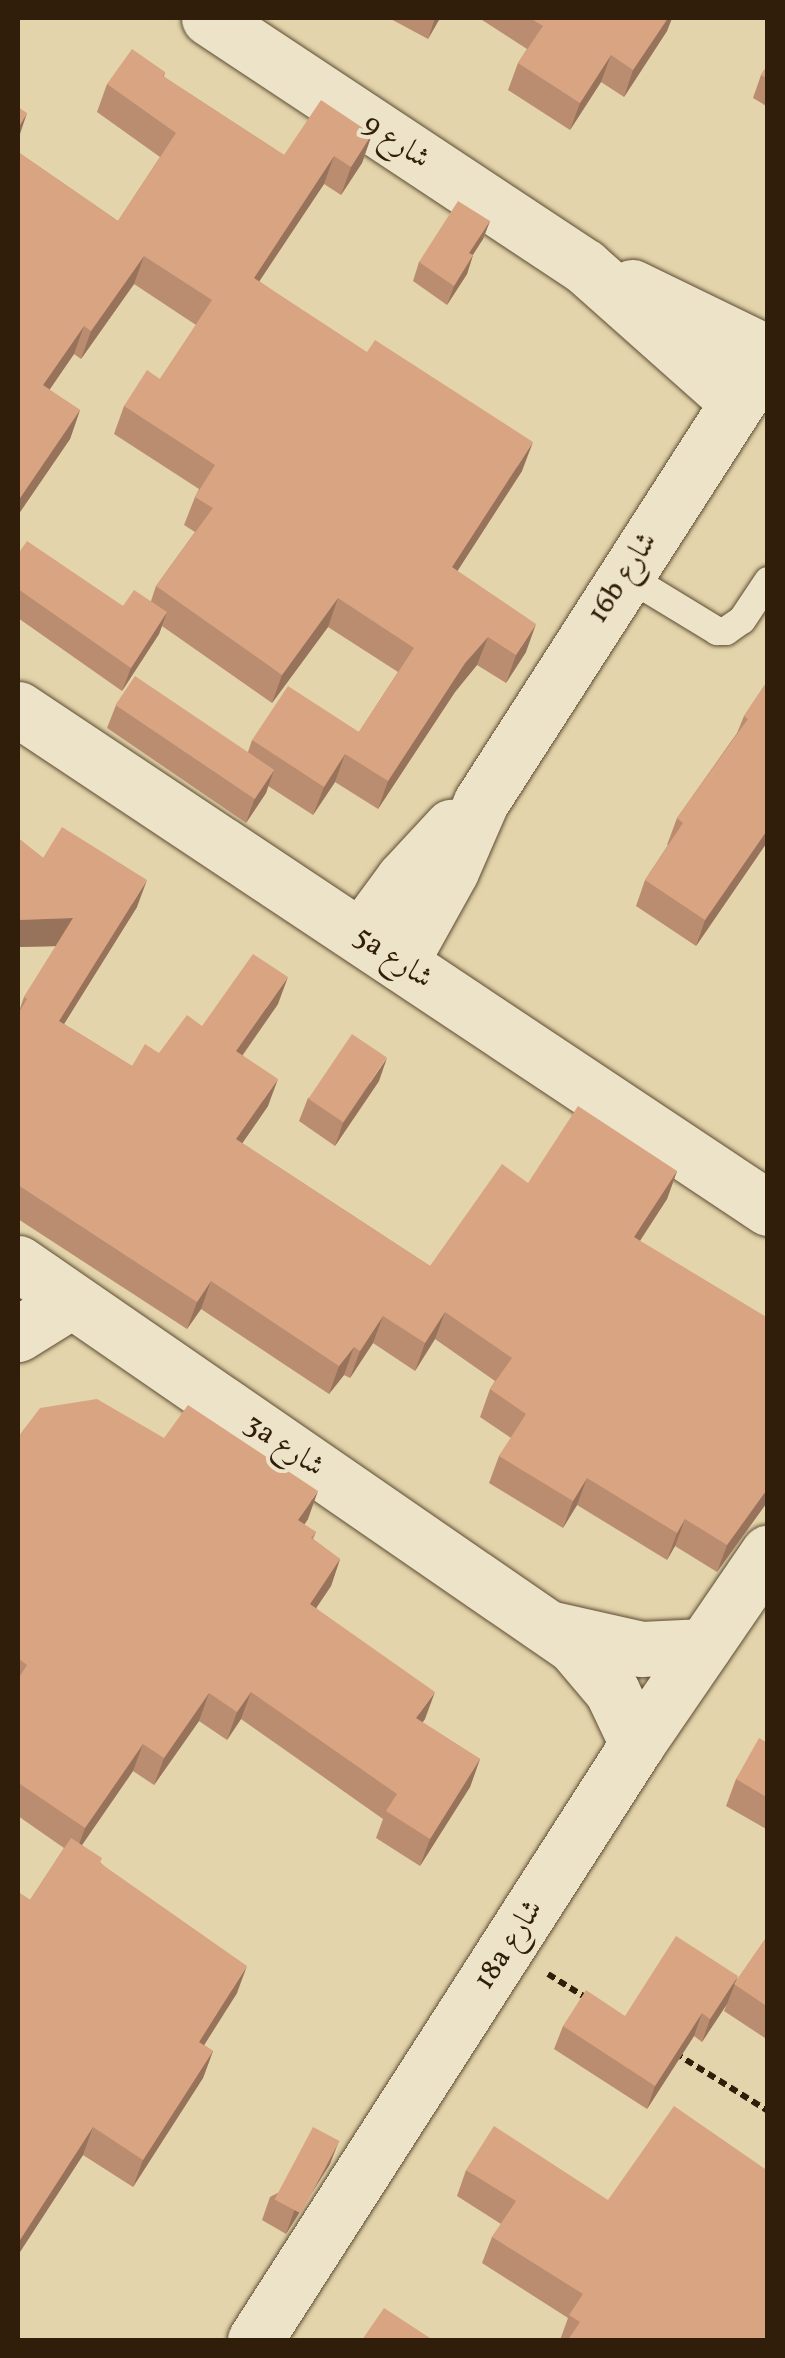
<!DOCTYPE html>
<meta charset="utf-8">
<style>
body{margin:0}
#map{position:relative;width:785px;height:2358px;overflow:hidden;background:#e3d4ab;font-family:Vollkorn,Amiri,serif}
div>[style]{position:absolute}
.path>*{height:6px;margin-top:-3px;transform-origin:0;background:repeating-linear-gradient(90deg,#301e0a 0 8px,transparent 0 13px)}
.roads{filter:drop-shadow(0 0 2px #5d4c32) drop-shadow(0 0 2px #5d4c32)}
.service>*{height:28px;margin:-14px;padding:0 14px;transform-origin:14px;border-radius:14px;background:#ede3c8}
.minor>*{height:55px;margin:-27.5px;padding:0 27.5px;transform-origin:27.5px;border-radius:27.5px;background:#ede3c8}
.wall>*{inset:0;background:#bb8d70}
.shaded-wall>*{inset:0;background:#98735b}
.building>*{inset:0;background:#d9a482;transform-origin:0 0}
span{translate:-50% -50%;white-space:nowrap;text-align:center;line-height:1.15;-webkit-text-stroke:8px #ede3c8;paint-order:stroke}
.street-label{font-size:30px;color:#301e0a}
.frame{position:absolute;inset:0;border:20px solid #301e0a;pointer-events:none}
</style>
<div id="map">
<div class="path">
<div style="left:548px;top:1974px;width:47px;rotate:32deg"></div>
<div style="left:675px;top:2053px;width:110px;rotate:31.9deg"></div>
</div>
<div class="roads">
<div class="service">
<div style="left:625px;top:575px;width:108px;rotate:31.3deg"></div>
<div style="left:717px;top:631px;width:9px"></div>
<div style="left:726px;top:631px;width:19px;rotate:-35deg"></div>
<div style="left:742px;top:620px;width:47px;rotate:-56.3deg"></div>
</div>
<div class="minor">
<div style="left:209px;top:18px;width:450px;rotate:33.5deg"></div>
<div style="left:584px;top:266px;width:205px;rotate:41.6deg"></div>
<div style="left:632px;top:287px;width:151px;rotate:25.9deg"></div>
<div style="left:18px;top:709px;width:901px;rotate:33.64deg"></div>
<div style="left:361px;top:936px;width:71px;rotate:-53.6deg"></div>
<div style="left:403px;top:879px;width:71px;rotate:-47.3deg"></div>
<div style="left:400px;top:963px;width:105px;rotate:-61deg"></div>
<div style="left:451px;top:871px;width:75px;rotate:-66.5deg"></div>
<div style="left:481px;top:802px;width:531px;rotate:-57.3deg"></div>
<div style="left:18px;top:1263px;width:675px;rotate:34.56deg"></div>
<div style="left:574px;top:1646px;width:59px;rotate:49.8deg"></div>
<div style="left:612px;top:1691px;width:59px;rotate:64.7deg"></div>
<div style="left:18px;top:1334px;width:62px;rotate:-31.9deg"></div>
<div style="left:553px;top:1629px;width:90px;rotate:12.8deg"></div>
<div style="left:641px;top:1649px;width:63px;rotate:-2.7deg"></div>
<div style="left:255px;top:2340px;width:708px;rotate:-57.34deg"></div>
<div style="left:637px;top:1744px;width:232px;rotate:-55.6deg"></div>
</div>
</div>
<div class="wall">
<div style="clip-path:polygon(389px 18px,440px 18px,428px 39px)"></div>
<div style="clip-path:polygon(479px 18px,672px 18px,667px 31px,624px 97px,601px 82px,570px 130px,508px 90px,518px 63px,527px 49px)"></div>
<div style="clip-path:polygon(768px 64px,768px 107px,753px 98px,761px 75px)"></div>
<div style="clip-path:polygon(165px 72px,164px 77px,284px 155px,372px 134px,362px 163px,341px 195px,324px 184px,259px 281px,522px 471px,457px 571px,526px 652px,506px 683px,477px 665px,455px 692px,378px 809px,335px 782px,313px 815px,268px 786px,266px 793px,246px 823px,107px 728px,116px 705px,248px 752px,252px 740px,359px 732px,398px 672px,328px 627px,272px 703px,162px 626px,159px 634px,122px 691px,18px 618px,18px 554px,123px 606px,151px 601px,156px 586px,195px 532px,184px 525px,195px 497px,199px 489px,114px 434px,124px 406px,160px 379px,196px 325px,134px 284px,81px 359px,74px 354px,49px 390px,80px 410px,70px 439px,18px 515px,18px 152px,118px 221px,160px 157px,97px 112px,107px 84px)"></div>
<div style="clip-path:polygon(490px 221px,483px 239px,473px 255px,467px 274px,447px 305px,413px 281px,419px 262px)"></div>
<div style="clip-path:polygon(766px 683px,768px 841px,696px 946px,636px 906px,645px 880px,668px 845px,667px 845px,677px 818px,737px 733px,744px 716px)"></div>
<div style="clip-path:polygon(18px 838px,43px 858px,137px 907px,64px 1024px,132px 1066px,159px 1053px,202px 1026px,278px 1004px,243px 1055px,268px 1106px,242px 1143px,430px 1266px,528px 1183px,677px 1171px,667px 1199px,640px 1241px,768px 1501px,717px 1572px,675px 1546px,667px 1560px,577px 1505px,563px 1528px,489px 1483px,499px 1456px,511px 1438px,480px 1417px,490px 1389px,495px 1381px,435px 1339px,415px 1371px,373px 1343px,350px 1378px,344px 1375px,329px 1394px,201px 1309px,187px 1329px,18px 1219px,18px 1014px,24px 997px,56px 946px,18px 947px)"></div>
<div style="clip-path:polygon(379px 1081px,335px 1146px,299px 1121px,308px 1098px)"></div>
<div style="clip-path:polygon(18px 1437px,164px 1438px,308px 1519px,304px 1525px,316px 1532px,313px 1539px,340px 1559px,331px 1586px,316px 1608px,425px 1719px,422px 1722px,480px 1759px,470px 1787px,420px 1866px,376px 1838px,383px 1819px,241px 1719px,227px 1740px,199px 1721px,154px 1785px,133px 1771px,82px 1845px,237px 1993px,204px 2045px,213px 2051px,203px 2078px,133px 2187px,83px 2155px,18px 2255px,18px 1892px,30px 1900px,64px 1848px,18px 1816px)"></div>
<div style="clip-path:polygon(768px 1743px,768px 1830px,726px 1806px,736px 1779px)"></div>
<div style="clip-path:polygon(768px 1935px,768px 2040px,724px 2011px,727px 2004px,702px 2042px,694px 2036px,647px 2109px,554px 2049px,563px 2026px,625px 2016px,737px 1980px)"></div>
<div style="clip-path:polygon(330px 2164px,286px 2234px,262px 2220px,270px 2197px)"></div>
<div style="clip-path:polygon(466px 2170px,768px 2340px,560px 2340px,568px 2318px,482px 2263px,492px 2237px,501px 2224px,457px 2196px)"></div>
</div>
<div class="shaded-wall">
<div style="clip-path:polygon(435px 18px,440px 18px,428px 39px)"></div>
<div style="clip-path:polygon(668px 18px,672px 18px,667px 31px,624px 97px,633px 70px)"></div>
<div style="clip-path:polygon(611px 55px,601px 82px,570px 130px,580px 103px)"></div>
<div style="clip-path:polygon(27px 113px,18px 140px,18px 128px)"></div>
<div style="clip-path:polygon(372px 134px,362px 163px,341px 195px,351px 167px)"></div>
<div style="clip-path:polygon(334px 156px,324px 184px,243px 306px,254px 278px)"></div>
<div style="clip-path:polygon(490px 221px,483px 239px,462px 271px,469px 253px)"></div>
<div style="clip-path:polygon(473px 255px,467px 274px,447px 305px,454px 286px)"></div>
<div style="clip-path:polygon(144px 256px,134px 284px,81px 359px,91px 331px)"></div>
<div style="clip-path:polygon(84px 326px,74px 354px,33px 414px,43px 385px)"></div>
<div style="clip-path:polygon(80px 410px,70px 439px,18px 515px,18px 501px)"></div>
<div style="clip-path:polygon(533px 442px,522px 471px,442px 595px,452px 567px)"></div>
<div style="clip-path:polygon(338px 598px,328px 627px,272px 703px,282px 675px)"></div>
<div style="clip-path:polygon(167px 612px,159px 634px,122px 691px,131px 668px)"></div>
<div style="clip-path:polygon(536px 624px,526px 652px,506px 683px,516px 655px)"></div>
<div style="clip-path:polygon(488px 637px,477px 665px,455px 692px,378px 809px,388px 781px,465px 663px)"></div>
<div style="clip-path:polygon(345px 754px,335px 782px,313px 815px,324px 787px)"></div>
<div style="clip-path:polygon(274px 770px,266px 793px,246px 823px,254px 800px)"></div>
<div style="clip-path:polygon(768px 829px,768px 841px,696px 946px,705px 920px)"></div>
<div style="clip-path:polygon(147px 880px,137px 907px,49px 1048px,59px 1021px)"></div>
<div style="clip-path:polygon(73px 918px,63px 946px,18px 947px,18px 920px)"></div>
<div style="clip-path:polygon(288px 977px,278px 1004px,226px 1078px,236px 1051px)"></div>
<div style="clip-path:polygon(387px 1058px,379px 1081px,335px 1146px,343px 1123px)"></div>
<div style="clip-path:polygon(278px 1079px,268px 1106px,226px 1167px,236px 1139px)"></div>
<div style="clip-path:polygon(677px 1171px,667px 1199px,624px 1265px,634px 1237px)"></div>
<div style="clip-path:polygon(211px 1281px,201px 1309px,187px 1329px,197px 1302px)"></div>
<div style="clip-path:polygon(445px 1312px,435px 1339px,415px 1371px,425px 1343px)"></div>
<div style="clip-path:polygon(383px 1316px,373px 1343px,350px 1378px,360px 1351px)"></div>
<div style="clip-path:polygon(354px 1347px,344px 1375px,329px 1394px,339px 1366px)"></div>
<div style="clip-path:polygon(587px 1478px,577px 1505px,563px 1528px,573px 1501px)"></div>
<div style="clip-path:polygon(768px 1488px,768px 1501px,717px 1572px,727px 1545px)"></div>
<div style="clip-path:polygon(318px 1491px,308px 1519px,288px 1548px,298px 1520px)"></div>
<div style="clip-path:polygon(685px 1519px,675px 1546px,667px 1560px,677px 1533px)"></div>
<div style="clip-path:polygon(340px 1559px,331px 1586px,300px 1632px,310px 1604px)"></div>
<div style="clip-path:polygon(251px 1692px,241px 1719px,227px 1740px,237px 1712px)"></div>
<div style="clip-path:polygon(435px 1692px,425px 1719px,406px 1745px,416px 1718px)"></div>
<div style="clip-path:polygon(209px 1693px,199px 1721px,154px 1785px,164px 1758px)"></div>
<div style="clip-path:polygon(143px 1744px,133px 1771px,75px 1855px,85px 1828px)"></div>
<div style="clip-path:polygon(480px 1759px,470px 1787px,420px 1866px,430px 1839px)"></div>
<div style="clip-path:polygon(247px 1966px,237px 1993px,189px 2069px,199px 2042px)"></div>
<div style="clip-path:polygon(738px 1976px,727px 2004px,702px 2042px,710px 2019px)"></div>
<div style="clip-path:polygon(702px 2013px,694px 2036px,647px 2109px,655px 2086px)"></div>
<div style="clip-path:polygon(213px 2051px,203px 2078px,133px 2187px,143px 2160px)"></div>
<div style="clip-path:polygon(93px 2127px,83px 2155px,18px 2255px,18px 2243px)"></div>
<div style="clip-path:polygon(339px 2141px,330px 2164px,286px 2234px,294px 2211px)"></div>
</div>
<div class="building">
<div style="clip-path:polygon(530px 18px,668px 18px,633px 70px,611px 55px,580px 103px,518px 63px,543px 26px)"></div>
<div style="clip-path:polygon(132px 49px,165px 72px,163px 76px,284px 155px,321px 100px,372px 134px,351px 167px,334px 156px,254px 278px,367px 352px,375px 340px,533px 442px,452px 567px,536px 624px,516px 655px,488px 637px,465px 663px,388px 781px,345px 754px,324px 787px,252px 740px,288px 686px,359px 732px,414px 648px,338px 598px,282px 675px,156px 586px,213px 508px,195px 497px,215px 465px,124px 406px,147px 370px,160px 379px,212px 300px,144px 256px,91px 331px,84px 326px,43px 385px,80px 410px,18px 501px,18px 152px,118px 221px,176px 133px,107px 84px)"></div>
<div style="clip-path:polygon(768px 64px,768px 79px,761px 75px)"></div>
<div style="clip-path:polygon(18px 107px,27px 113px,18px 128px)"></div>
<div style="clip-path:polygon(458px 201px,490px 221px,469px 253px,473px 255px,454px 286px,419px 262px)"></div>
<div style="clip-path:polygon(27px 541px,123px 606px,134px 590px,167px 612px,131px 668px,18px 589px,18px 554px)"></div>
<div style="left:135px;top:676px;width:168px;height:35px;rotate:34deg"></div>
<div style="clip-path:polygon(766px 683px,768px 829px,705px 920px,645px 880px,683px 823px,677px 818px,748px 719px,744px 716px)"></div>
<div style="clip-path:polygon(62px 827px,147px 880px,59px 1021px,132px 1066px,145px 1044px,159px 1053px,187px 1015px,202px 1026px,253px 954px,288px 977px,236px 1051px,278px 1079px,236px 1139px,430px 1266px,502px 1164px,528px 1183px,578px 1106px,677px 1171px,634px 1237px,768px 1318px,768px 1488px,727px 1545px,685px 1519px,677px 1533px,587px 1478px,573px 1501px,499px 1456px,526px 1414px,490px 1389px,512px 1358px,445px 1312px,425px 1343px,383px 1316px,360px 1351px,354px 1347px,339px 1366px,211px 1281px,197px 1302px,18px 1185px,18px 1014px,27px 999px,24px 997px,73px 918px,18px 920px,18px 838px,43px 858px)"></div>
<div style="left:352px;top:1034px;width:42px;height:78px;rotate:34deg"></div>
<div style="clip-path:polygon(97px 1399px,164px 1438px,188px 1405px,318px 1491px,298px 1520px,316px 1532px,311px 1538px,340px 1559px,310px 1604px,435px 1692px,416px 1718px,480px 1759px,430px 1839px,386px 1811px,397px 1794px,251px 1692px,237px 1712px,209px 1693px,164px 1758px,143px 1744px,85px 1828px,20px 1784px,18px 1788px,18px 1679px,27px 1665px,18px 1658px,18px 1437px,40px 1408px)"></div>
<div style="clip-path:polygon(759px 1738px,768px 1743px,768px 1798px,736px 1779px)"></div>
<div style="clip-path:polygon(71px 1838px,102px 1858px,100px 1863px,247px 1966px,199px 2042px,213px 2051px,143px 2160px,93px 2127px,18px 2243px,18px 1892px,30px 1900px)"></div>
<div style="clip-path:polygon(768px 1935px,768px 2007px,734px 1984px)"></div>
<div style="clip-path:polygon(676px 1936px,738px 1976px,710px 2019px,702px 2013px,655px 2086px,563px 2026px,586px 1990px,625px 2016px)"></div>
<div style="clip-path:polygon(674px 2106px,768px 2171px,768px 2340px,568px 2340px,580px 2322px,569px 2315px,583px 2294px,492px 2237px,516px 2201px,466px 2170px,494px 2126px,608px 2200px)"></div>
<div style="left:313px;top:2127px;width:30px;height:82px;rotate:28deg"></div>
<div style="clip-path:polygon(384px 2308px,433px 2340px,362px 2340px)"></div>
</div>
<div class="street-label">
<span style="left:396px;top:142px;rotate:34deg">شارع 9</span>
<span style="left:623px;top:578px;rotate:-57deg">16b شارع</span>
<span style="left:393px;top:958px;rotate:34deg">5a شارع</span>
<span style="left:284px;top:1446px;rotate:34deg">3a شارع</span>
<span style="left:509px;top:1945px;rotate:-57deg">18a شارع</span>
</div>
<div class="frame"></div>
</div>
